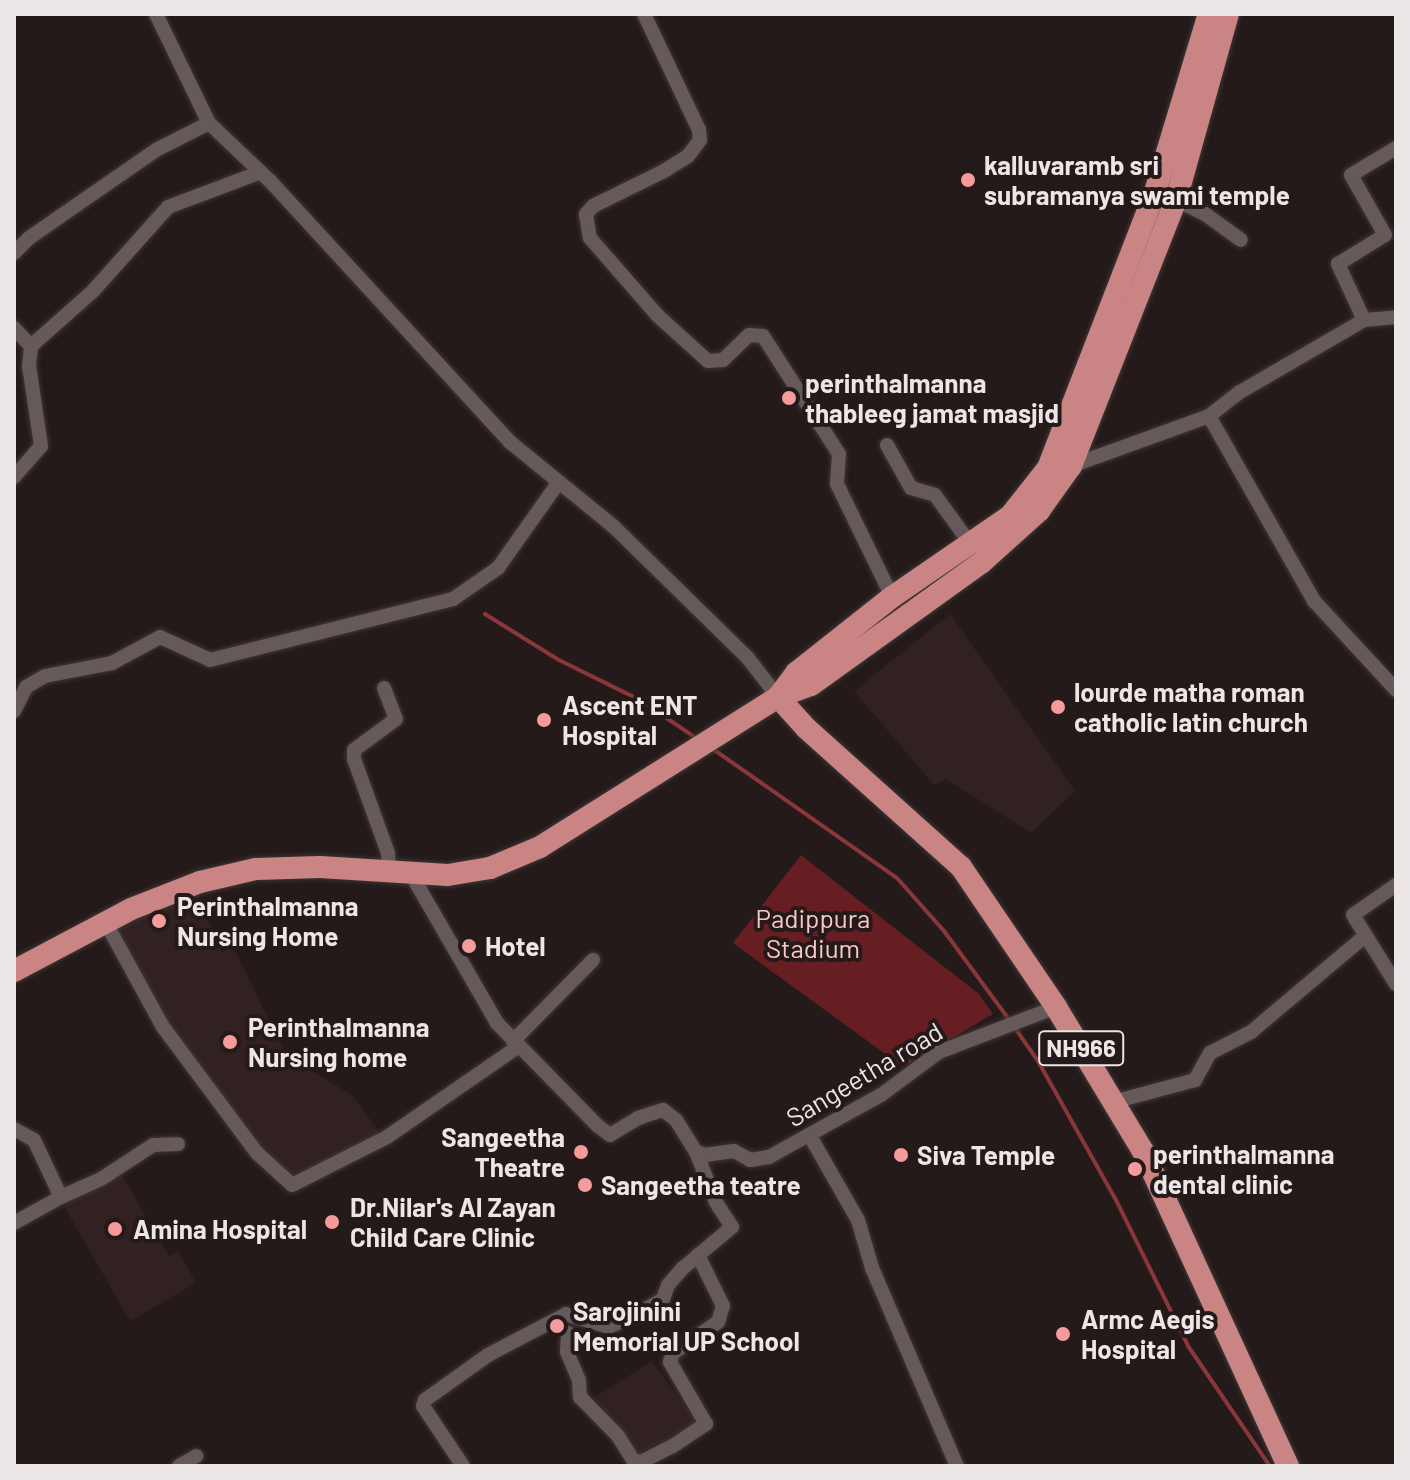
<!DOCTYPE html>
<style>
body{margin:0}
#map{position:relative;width:1410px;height:1480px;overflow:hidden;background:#241a19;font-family:Barlow,sans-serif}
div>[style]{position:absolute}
.built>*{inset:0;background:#322121}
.green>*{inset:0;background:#671e23}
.stream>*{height:4px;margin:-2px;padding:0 2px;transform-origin:2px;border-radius:2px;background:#8a373b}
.roads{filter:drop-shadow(0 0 2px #3e3636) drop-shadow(0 0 2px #3e3636)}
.minor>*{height:14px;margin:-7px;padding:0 7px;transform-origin:7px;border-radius:7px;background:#655959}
.trunk>*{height:22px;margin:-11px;padding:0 11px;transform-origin:11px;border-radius:11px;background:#ca8484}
.dots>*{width:22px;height:22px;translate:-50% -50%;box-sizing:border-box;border:4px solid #241a19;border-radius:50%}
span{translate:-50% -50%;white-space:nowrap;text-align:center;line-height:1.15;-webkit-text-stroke:8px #241a19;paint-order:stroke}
.shield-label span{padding:2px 6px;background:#241a19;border:2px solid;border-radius:6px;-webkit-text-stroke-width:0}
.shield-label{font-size:24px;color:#ede6e6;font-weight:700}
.poi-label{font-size:26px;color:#ede6e6;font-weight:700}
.left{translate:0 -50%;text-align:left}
.right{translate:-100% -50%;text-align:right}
.park-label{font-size:26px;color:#fbc8c7}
.street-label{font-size:26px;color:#ede6e6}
.frame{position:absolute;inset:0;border:16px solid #ede6e6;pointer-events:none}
</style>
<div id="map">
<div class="built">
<div style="clip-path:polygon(950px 614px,1075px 791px,1031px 833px,946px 779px,934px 785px,854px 691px)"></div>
<div style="clip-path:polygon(197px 894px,222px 952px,233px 947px,286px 1055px,353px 1096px,382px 1136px,290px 1180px,258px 1151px,172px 1030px,111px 926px)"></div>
<div style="clip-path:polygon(121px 1173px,169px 1256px,178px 1251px,196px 1283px,130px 1321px,64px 1206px)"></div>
<div style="clip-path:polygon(652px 1361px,699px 1425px,633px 1456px,595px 1397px)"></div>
</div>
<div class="green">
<div style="clip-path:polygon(801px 855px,979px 994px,993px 1014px,903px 1067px,733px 943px)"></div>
</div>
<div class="stream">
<div style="left:485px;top:614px;width:87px;rotate:31.9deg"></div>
<div style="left:559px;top:660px;width:90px;rotate:26.3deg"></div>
<div style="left:640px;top:700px;width:71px;rotate:34.1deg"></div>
<div style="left:710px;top:747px;width:228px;rotate:35deg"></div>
<div style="left:897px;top:878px;width:71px;rotate:48.4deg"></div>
<div style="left:944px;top:931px;width:112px;rotate:53.7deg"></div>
<div style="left:1015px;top:1028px;width:40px;rotate:55.1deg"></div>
<div style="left:1038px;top:1061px;width:157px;rotate:60.7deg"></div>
<div style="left:1115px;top:1198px;width:165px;rotate:63.7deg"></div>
<div style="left:1188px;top:1346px;width:145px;rotate:55.7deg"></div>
</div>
<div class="roads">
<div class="minor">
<div style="left:156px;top:14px;width:121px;rotate:64.1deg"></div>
<div style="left:209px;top:123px;width:84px;rotate:43.6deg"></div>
<div style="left:270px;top:181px;width:355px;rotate:47.4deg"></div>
<div style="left:510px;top:442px;width:133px;rotate:39.2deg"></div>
<div style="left:613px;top:526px;width:187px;rotate:44.4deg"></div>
<div style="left:747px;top:657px;width:51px;rotate:52.2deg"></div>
<div style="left:644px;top:14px;width:128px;rotate:64.6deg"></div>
<div style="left:699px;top:130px;width:10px;rotate:84deg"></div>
<div style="left:700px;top:140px;width:20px;rotate:127deg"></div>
<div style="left:688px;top:156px;width:26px;rotate:148deg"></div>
<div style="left:666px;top:170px;width:81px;rotate:153.7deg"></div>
<div style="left:593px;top:206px;width:11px;rotate:131deg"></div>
<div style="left:586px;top:214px;width:24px;rotate:81deg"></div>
<div style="left:590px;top:238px;width:103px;rotate:48.9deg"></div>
<div style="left:658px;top:316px;width:67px;rotate:42deg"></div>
<div style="left:708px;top:361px;width:15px;rotate:-4deg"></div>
<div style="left:723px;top:360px;width:36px;rotate:-44deg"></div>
<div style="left:749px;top:335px;width:14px;rotate:4deg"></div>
<div style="left:763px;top:336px;width:140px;rotate:57.2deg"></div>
<div style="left:839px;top:454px;width:30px;rotate:94deg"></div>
<div style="left:837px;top:484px;width:126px;rotate:64deg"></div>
<div style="left:1176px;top:200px;width:32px;rotate:26deg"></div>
<div style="left:1205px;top:214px;width:44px;rotate:35.8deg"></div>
<div style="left:14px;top:253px;width:21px;rotate:-45deg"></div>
<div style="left:29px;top:238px;width:155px;rotate:-34.7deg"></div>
<div style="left:156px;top:150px;width:59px;rotate:-27deg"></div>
<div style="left:1364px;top:320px;width:32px;rotate:-5deg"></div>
<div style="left:14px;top:328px;width:25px;rotate:47deg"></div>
<div style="left:31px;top:346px;width:83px;rotate:-41.6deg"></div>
<div style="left:93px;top:291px;width:113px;rotate:-48.2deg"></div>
<div style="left:168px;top:207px;width:99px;rotate:-20.6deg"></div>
<div style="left:1209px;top:416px;width:39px;rotate:-38deg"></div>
<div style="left:1240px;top:392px;width:143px;rotate:-30.1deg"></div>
<div style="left:1364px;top:320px;width:62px;rotate:-114.9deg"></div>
<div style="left:1338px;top:264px;width:55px;rotate:-31.7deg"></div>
<div style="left:1385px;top:235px;width:69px;rotate:-119.5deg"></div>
<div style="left:1351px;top:175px;width:52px;rotate:-31deg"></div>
<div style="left:887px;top:445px;width:49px;rotate:60.8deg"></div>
<div style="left:911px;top:488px;width:25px;rotate:16deg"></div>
<div style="left:935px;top:495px;width:58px;rotate:54.1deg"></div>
<div style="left:1071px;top:466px;width:147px;rotate:-19.9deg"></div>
<div style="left:1209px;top:416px;width:213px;rotate:60.4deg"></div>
<div style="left:1314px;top:601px;width:121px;rotate:47.3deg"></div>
<div style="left:14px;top:477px;width:41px;rotate:-48.9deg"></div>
<div style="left:41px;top:446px;width:81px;rotate:-98.5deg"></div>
<div style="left:29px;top:366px;width:20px;rotate:-84deg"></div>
<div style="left:384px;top:688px;width:33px;rotate:69deg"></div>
<div style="left:396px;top:719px;width:52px;rotate:143.6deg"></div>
<div style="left:354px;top:750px;width:9px;rotate:90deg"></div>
<div style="left:354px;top:759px;width:100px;rotate:70.1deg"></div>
<div style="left:388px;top:853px;width:21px;rotate:87deg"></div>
<div style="left:14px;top:711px;width:27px;rotate:-63deg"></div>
<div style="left:26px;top:687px;width:22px;rotate:-30deg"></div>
<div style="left:45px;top:676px;width:68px;rotate:-11deg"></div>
<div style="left:112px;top:663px;width:55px;rotate:-28.4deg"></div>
<div style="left:160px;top:637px;width:55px;rotate:24.7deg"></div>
<div style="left:210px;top:660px;width:251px;rotate:-14.1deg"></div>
<div style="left:453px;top:599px;width:55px;rotate:-34.6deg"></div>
<div style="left:498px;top:568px;width:105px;rotate:-54.7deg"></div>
<div style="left:411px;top:874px;width:172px;rotate:60deg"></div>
<div style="left:497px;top:1023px;width:144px;rotate:45.6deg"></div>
<div style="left:598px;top:1126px;width:15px;rotate:37deg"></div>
<div style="left:610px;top:1135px;width:33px;rotate:-31deg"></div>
<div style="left:638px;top:1118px;width:26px;rotate:-18deg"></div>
<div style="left:663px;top:1110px;width:16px;rotate:38deg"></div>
<div style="left:676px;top:1120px;width:38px;rotate:58deg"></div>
<div style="left:696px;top:1152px;width:9px;rotate:18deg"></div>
<div style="left:705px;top:1155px;width:29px;rotate:-8deg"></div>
<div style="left:734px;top:1151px;width:18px;rotate:29deg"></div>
<div style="left:750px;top:1160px;width:19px;rotate:-9deg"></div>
<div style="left:769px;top:1157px;width:128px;rotate:-29deg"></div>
<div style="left:881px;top:1095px;width:72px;rotate:-36.6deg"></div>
<div style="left:939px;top:1052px;width:125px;rotate:-21deg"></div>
<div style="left:1396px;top:885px;width:52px;rotate:145.1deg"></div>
<div style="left:1353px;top:915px;width:81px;rotate:58.1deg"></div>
<div style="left:106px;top:923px;width:119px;rotate:61.3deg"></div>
<div style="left:163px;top:1027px;width:157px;rotate:53.3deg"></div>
<div style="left:257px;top:1153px;width:47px;rotate:42.4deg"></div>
<div style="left:292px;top:1185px;width:106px;rotate:-26.8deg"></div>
<div style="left:387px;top:1137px;width:160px;rotate:-34.6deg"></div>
<div style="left:513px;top:1041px;width:114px;rotate:-45.4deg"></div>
<div style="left:1113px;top:1102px;width:85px;rotate:-15deg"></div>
<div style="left:1195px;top:1080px;width:31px;rotate:-61deg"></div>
<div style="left:1210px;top:1053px;width:46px;rotate:-27.1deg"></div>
<div style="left:1251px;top:1032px;width:150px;rotate:-40.1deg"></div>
<div style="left:14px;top:1129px;width:23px;rotate:29deg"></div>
<div style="left:34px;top:1140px;width:63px;rotate:64.7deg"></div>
<div style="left:61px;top:1197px;width:54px;rotate:151deg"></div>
<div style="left:810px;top:1136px;width:97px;rotate:60.3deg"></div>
<div style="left:858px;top:1220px;width:50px;rotate:73.7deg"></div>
<div style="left:872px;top:1268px;width:215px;rotate:66.8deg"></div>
<div style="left:61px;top:1197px;width:44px;rotate:-24.2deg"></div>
<div style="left:101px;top:1179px;width:62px;rotate:-33.2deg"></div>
<div style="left:153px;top:1145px;width:25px;rotate:-2deg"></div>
<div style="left:568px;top:1333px;width:19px;rotate:93deg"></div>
<div style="left:567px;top:1352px;width:30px;rotate:67deg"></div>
<div style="left:579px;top:1380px;width:17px;rotate:87deg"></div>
<div style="left:580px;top:1397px;width:54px;rotate:45.7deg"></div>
<div style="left:618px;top:1436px;width:28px;rotate:58deg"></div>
<div style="left:633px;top:1460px;width:8px;rotate:14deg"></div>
<div style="left:641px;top:1462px;width:36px;rotate:-27deg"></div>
<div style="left:673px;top:1446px;width:40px;rotate:-34deg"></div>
<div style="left:706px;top:1424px;width:72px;rotate:-120.1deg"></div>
<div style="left:670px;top:1362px;width:9px;rotate:-72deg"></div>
<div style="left:673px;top:1353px;width:55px;rotate:-34.6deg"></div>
<div style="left:718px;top:1322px;width:17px;rotate:-73deg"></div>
<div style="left:723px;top:1306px;width:57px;rotate:-116.1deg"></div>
<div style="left:179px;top:1466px;width:20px;rotate:-30deg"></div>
<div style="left:463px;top:1466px;width:72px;rotate:-123.7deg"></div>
<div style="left:423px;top:1406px;width:6px;rotate:-72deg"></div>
<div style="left:425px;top:1400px;width:77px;rotate:-35.5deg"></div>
<div style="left:488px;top:1355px;width:88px;rotate:-27.7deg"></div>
<div style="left:566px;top:1314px;width:45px;rotate:16.8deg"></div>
<div style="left:609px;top:1327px;width:41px;rotate:-25.9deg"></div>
<div style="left:646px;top:1309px;width:20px;rotate:-30deg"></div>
<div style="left:663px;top:1299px;width:15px;rotate:-70deg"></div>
<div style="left:668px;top:1285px;width:23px;rotate:-49deg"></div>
<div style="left:683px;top:1268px;width:64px;rotate:-39.9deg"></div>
<div style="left:732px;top:1227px;width:30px;rotate:-123deg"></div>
<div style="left:716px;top:1202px;width:54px;rotate:-111.8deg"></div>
</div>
<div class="trunk">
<div style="left:778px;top:697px;width:42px;rotate:47.9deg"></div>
<div style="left:806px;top:728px;width:208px;rotate:41.9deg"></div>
<div style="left:961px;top:867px;width:169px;rotate:55.8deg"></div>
<div style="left:1056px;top:1007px;width:170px;rotate:58.9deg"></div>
<div style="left:1144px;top:1153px;width:345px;rotate:65.3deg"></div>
<div style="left:778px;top:697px;width:35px;rotate:-20deg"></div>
<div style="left:811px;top:685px;width:209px;rotate:-35.7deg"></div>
<div style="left:981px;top:563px;width:78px;rotate:-41.9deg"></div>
<div style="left:1039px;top:511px;width:55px;rotate:-54.6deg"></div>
<div style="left:1071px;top:466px;width:286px;rotate:-68.5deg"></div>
<div style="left:1176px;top:200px;width:193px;rotate:-74.4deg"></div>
<div style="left:14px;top:971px;width:132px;rotate:-27.9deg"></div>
<div style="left:131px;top:909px;width:74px;rotate:-21.4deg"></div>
<div style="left:200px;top:882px;width:57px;rotate:-13.1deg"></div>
<div style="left:256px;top:869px;width:64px;rotate:-1.8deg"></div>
<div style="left:320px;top:867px;width:128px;rotate:3.6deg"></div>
<div style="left:448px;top:875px;width:43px;rotate:-9.5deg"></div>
<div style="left:490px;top:868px;width:54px;rotate:-22.8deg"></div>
<div style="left:540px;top:847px;width:281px;rotate:-32.2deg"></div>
<div style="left:778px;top:697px;width:31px;rotate:-53deg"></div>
<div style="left:797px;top:672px;width:121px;rotate:-38.3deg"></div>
<div style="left:892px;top:597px;width:143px;rotate:-34.5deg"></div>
<div style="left:1010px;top:516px;width:61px;rotate:-51.6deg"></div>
<div style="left:1048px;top:468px;width:299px;rotate:-68.8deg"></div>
<div style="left:1156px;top:189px;width:183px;rotate:-73.2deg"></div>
</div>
</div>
<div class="dots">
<div style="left:968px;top:180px;background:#f59b9b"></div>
<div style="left:789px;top:398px;background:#f59b9b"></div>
<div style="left:1058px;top:707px;background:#f59b9b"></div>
<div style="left:544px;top:720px;background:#f59b9b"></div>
<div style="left:159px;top:921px;background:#f59b9b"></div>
<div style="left:469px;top:946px;background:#f59b9b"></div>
<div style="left:230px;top:1042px;background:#f59b9b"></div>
<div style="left:581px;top:1152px;background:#f59b9b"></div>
<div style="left:901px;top:1155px;background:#f59b9b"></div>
<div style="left:1135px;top:1169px;background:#f59b9b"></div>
<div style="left:585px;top:1185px;background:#f59b9b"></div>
<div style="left:332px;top:1222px;background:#f59b9b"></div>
<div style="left:115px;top:1229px;background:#f59b9b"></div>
<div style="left:557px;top:1326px;background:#f59b9b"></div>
<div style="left:1063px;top:1334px;background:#f59b9b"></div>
</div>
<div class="shield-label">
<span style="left:1081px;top:1048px">NH966</span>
</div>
<div class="poi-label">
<span class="left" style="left:984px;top:180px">kalluvaramb sri<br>subramanya swami temple</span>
<span class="left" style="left:805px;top:398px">perinthalmanna<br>thableeg jamat masjid</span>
<span class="left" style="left:1074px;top:707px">lourde matha roman<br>catholic latin church</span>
<span class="left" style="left:562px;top:720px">Ascent ENT<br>Hospital</span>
<span class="left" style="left:177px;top:921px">Perinthalmanna<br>Nursing Home</span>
<span class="left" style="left:485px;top:946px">Hotel</span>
<span class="left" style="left:248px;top:1042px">Perinthalmanna<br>Nursing home</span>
<span class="right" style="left:565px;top:1152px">Sangeetha<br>Theatre</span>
<span class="left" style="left:1153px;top:1169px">perinthalmanna<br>dental clinic</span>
<span class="left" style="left:917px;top:1155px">Siva Temple</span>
<span class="left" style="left:601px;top:1185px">Sangeetha teatre</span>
<span class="left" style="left:350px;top:1222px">Dr.Nilar's Al Zayan<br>Child Care Clinic</span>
<span class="left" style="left:133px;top:1229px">Amina Hospital</span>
<span class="left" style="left:573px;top:1326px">Sarojinini<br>Memorial UP School</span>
<span class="left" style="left:1081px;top:1334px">Armc Aegis<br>Hospital</span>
</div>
<div class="park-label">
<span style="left:813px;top:933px">Padippura<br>Stadium</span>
</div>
<div class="street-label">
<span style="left:864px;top:1074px;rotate:-31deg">Sangeetha road</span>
</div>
<div class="frame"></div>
</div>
